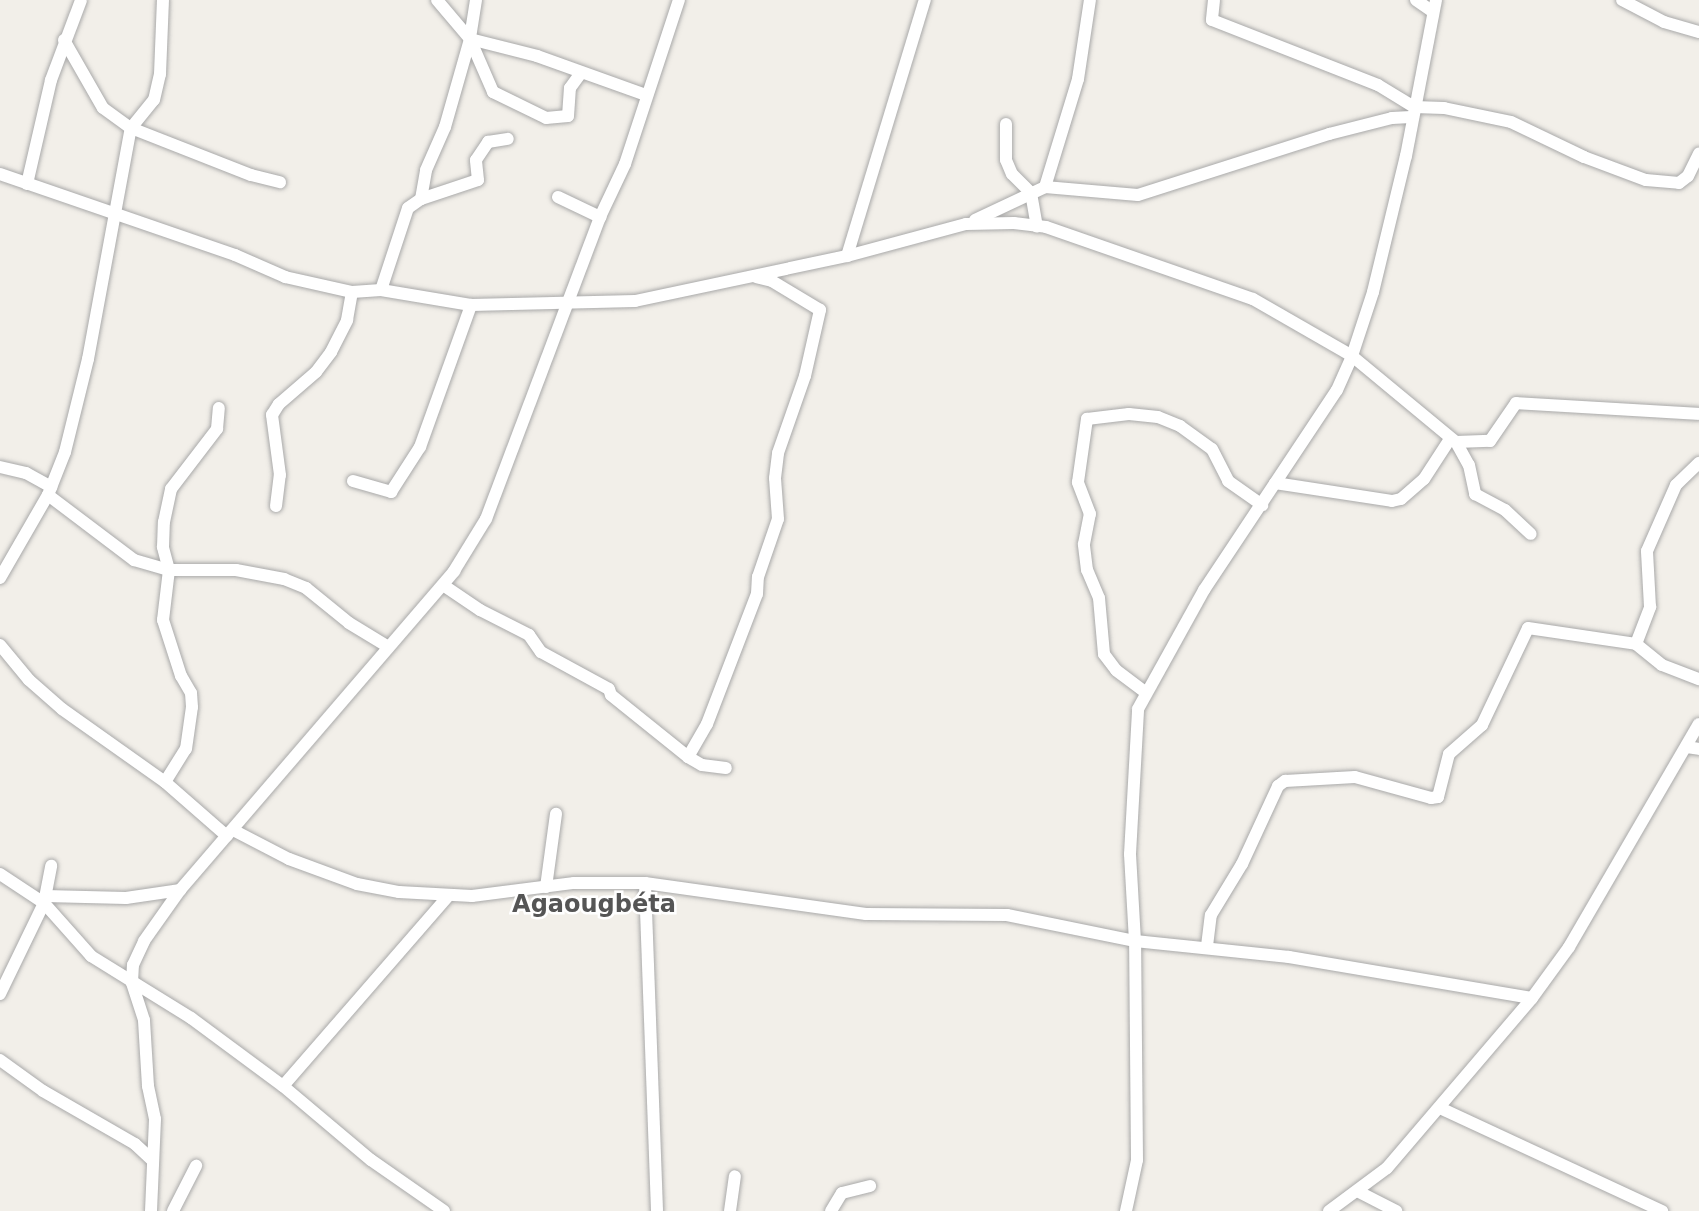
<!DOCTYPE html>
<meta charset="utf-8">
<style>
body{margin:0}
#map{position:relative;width:1699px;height:1211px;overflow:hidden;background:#f2efe9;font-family:"DejaVu Sans",sans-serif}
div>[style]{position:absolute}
.roads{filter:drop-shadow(0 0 2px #a9a9a9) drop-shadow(0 0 2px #a9a9a9)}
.street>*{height:12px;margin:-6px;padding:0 6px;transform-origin:6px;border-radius:6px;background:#fff}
span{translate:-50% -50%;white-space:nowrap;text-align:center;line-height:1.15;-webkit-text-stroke:5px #fff;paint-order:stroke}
.quarter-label{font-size:24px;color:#555;font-weight:700}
</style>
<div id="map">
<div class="roads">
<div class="street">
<div style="left:476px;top:0;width:39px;rotate:99deg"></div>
<div style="left:470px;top:39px;width:69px;rotate:14.2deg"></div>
<div style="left:537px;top:56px;width:116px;rotate:19.7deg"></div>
<div style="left:1214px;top:0;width:20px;rotate:96deg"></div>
<div style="left:1212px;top:20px;width:178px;rotate:21.4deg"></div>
<div style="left:1378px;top:85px;width:42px;rotate:31.4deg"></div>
<div style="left:1414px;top:107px;width:30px;rotate:2deg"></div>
<div style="left:1444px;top:108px;width:68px;rotate:11.8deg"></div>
<div style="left:1511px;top:122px;width:81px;rotate:25.6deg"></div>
<div style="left:1584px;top:157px;width:66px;rotate:20.4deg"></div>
<div style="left:1646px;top:180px;width:33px;rotate:5deg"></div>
<div style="left:1679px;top:183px;width:11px;rotate:-38deg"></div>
<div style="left:1688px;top:176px;width:25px;rotate:-64deg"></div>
<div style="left:1416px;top:0;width:19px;rotate:35deg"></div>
<div style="left:1622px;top:0;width:47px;rotate:27.6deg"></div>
<div style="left:1664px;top:22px;width:36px;rotate:16deg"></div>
<div style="left:470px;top:39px;width:58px;rotate:66.5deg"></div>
<div style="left:493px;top:92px;width:59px;rotate:26.1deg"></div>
<div style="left:546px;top:118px;width:22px;rotate:-5deg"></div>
<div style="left:568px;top:116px;width:28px;rotate:-86deg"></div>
<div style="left:570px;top:88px;width:19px;rotate:-54deg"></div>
<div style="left:64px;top:40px;width:78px;rotate:60.2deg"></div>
<div style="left:103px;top:108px;width:34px;rotate:36deg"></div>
<div style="left:131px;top:128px;width:129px;rotate:21.4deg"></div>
<div style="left:251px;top:175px;width:30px;rotate:14deg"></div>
<div style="left:1006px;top:124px;width:36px;rotate:90deg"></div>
<div style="left:1006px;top:160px;width:15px;rotate:67deg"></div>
<div style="left:1012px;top:174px;width:27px;rotate:45deg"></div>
<div style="left:1031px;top:193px;width:34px;rotate:80deg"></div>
<div style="left:0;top:174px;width:249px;rotate:19deg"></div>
<div style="left:235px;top:255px;width:55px;rotate:23.7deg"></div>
<div style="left:285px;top:277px;width:69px;rotate:12.6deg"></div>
<div style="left:352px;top:292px;width:29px;rotate:-4deg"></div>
<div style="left:381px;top:290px;width:91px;rotate:9.5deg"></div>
<div style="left:471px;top:305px;width:164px;rotate:-1.4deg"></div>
<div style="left:635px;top:301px;width:217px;rotate:-12deg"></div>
<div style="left:847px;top:256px;width:123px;rotate:-15.1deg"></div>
<div style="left:966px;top:224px;width:48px;rotate:-1.2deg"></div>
<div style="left:1014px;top:223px;width:32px;rotate:7deg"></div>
<div style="left:1046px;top:227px;width:219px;rotate:19.2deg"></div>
<div style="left:1253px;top:299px;width:114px;rotate:29.9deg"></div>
<div style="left:1352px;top:356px;width:135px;rotate:39.6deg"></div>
<div style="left:1456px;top:442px;width:26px;rotate:61deg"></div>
<div style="left:1469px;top:465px;width:30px;rotate:78deg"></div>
<div style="left:1475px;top:494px;width:34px;rotate:28deg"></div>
<div style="left:1505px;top:510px;width:35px;rotate:43deg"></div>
<div style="left:27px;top:184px;width:107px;rotate:-77deg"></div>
<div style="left:51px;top:80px;width:85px;rotate:-69.4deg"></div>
<div style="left:1045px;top:187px;width:93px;rotate:4.9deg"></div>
<div style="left:1138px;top:195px;width:201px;rotate:-17.7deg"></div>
<div style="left:1329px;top:134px;width:65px;rotate:-14.3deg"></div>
<div style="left:1392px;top:118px;width:19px;rotate:-3deg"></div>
<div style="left:558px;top:197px;width:47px;rotate:25.5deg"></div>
<div style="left:421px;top:199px;width:60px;rotate:-18.4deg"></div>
<div style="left:478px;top:180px;width:20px;rotate:-96deg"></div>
<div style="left:476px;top:160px;width:22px;rotate:-56deg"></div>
<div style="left:488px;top:142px;width:20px;rotate:-9deg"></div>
<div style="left:975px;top:220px;width:77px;rotate:-25.2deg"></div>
<div style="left:1045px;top:187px;width:113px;rotate:-73deg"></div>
<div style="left:1078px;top:79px;width:80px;rotate:-81.4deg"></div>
<div style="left:847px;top:256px;width:268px;rotate:-73.1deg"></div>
<div style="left:381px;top:290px;width:86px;rotate:-71.8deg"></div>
<div style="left:408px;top:208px;width:16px;rotate:-35deg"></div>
<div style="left:421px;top:199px;width:29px;rotate:-80deg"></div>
<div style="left:426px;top:170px;width:47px;rotate:-66.2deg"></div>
<div style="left:445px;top:127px;width:91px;rotate:-74.1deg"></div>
<div style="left:470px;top:39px;width:51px;rotate:-130.2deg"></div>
<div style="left:1456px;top:442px;width:34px;rotate:-2deg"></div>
<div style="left:1490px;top:441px;width:46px;rotate:-55.6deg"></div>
<div style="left:1516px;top:403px;width:183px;rotate:3.4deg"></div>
<div style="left:0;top:467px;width:27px;rotate:13deg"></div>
<div style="left:26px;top:473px;width:29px;rotate:29deg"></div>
<div style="left:353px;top:481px;width:40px;rotate:16deg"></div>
<div style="left:391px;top:492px;width:54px;rotate:-57.2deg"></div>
<div style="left:420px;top:447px;width:151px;rotate:-70.2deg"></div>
<div style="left:1275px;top:483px;width:118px;rotate:8.7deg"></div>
<div style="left:1392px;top:501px;width:9px;rotate:-13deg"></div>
<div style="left:1401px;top:499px;width:30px;rotate:-41deg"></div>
<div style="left:1424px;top:479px;width:48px;rotate:-57deg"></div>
<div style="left:48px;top:495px;width:46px;rotate:-68.4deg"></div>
<div style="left:65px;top:452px;width:96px;rotate:-76.1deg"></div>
<div style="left:88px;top:359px;width:235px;rotate:-79.5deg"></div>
<div style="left:131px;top:128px;width:36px;rotate:-51deg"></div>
<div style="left:154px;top:100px;width:27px;rotate:-77deg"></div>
<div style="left:160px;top:74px;width:74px;rotate:-87.7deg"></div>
<div style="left:276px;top:506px;width:31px;rotate:-83deg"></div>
<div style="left:280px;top:475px;width:61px;rotate:-97.6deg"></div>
<div style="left:272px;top:415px;width:13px;rotate:-58deg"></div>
<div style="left:279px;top:404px;width:49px;rotate:-40.9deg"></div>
<div style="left:316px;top:372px;width:25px;rotate:-53deg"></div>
<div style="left:331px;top:352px;width:36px;rotate:-63deg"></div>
<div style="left:347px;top:320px;width:28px;rotate:-80deg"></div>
<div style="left:0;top:578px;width:96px;rotate:-60deg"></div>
<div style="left:48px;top:495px;width:108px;rotate:37.1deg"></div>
<div style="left:134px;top:560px;width:36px;rotate:16deg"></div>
<div style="left:169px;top:570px;width:67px"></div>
<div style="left:236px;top:570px;width:49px;rotate:10.6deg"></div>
<div style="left:284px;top:579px;width:24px;rotate:22deg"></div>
<div style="left:306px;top:588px;width:55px;rotate:39.1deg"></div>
<div style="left:349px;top:623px;width:44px;rotate:31.2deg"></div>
<div style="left:443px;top:585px;width:45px;rotate:34deg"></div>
<div style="left:480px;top:610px;width:55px;rotate:27deg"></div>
<div style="left:529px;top:635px;width:21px;rotate:55deg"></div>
<div style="left:541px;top:652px;width:77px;rotate:28.6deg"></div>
<div style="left:609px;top:689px;width:6px;rotate:72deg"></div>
<div style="left:611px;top:695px;width:99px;rotate:38.8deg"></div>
<div style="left:688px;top:757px;width:16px;rotate:30deg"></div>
<div style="left:702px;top:765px;width:24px;rotate:7deg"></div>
<div style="left:1636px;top:644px;width:40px;rotate:-69deg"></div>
<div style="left:1650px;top:607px;width:56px;rotate:-93.1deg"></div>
<div style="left:1647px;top:551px;width:72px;rotate:-66.3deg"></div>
<div style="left:1676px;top:485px;width:32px;rotate:-44deg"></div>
<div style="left:0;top:645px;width:45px;rotate:50.4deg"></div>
<div style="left:29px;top:680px;width:44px;rotate:41.3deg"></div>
<div style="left:62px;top:709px;width:126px;rotate:35.3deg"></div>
<div style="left:165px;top:782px;width:82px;rotate:41.1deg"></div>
<div style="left:1145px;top:692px;width:36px;rotate:-143deg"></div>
<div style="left:1116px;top:670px;width:20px;rotate:-127deg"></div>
<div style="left:1104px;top:654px;width:56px;rotate:-95.1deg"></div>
<div style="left:1099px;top:598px;width:30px;rotate:-113deg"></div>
<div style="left:1087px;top:570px;width:26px;rotate:-97deg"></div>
<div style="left:1084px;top:544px;width:31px;rotate:-79deg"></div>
<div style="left:1090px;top:514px;width:34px;rotate:-111deg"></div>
<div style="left:1078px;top:482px;width:64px;rotate:-81.9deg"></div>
<div style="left:1087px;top:419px;width:42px;rotate:-6.8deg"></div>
<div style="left:1129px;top:414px;width:29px;rotate:6deg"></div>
<div style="left:1158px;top:417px;width:24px;rotate:22deg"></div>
<div style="left:1180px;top:426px;width:39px;rotate:36deg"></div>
<div style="left:1212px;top:449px;width:36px;rotate:63deg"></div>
<div style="left:1228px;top:481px;width:42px;rotate:35.2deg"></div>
<div style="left:1687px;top:747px;width:12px;rotate:9deg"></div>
<div style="left:688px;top:757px;width:38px;rotate:-60deg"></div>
<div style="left:707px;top:724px;width:139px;rotate:-69deg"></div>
<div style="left:757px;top:594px;width:17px;rotate:-87deg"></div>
<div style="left:758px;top:577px;width:61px;rotate:-71deg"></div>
<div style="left:778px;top:519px;width:41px;rotate:-94.2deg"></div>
<div style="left:775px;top:478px;width:25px;rotate:-83deg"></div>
<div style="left:778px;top:453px;width:82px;rotate:-70.7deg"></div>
<div style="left:805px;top:376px;width:68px;rotate:-77.2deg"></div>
<div style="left:820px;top:310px;width:56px;rotate:-148.9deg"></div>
<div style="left:772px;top:281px;width:16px;rotate:-166deg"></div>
<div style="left:165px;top:782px;width:39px;rotate:-58deg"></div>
<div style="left:186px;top:749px;width:42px;rotate:-81.9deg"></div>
<div style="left:192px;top:707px;width:14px;rotate:-94deg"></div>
<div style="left:191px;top:693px;width:20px;rotate:-120deg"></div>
<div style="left:181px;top:676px;width:59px;rotate:-107.8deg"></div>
<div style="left:163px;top:620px;width:50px;rotate:-83.2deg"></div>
<div style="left:169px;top:570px;width:24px;rotate:-105deg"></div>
<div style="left:163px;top:547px;width:25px;rotate:-88deg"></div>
<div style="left:164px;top:522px;width:34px;rotate:-78deg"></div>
<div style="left:171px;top:489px;width:76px;rotate:-52.5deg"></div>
<div style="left:217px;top:429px;width:21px;rotate:-85deg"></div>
<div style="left:233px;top:830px;width:63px;rotate:27.4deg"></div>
<div style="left:289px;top:859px;width:72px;rotate:20.2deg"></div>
<div style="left:357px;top:884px;width:43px;rotate:10.8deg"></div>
<div style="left:399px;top:892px;width:73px;rotate:3.1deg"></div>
<div style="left:472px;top:896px;width:103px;rotate:-7.3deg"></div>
<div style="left:574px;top:883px;width:71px"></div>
<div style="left:645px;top:883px;width:223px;rotate:8deg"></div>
<div style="left:866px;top:914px;width:141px;rotate:0.4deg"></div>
<div style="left:1007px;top:915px;width:131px;rotate:11.5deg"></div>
<div style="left:1135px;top:941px;width:155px;rotate:5.9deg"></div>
<div style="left:1289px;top:957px;width:246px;rotate:9.6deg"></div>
<div style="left:0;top:874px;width:53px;rotate:33.4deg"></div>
<div style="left:44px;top:903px;width:71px;rotate:48.4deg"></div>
<div style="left:91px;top:956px;width:118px;rotate:31.8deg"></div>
<div style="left:191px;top:1018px;width:114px;rotate:36.5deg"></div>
<div style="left:283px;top:1086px;width:115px;rotate:40.1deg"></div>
<div style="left:371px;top:1160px;width:89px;rotate:34.9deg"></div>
<div style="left:645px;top:883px;width:328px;rotate:87.9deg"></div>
<div style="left:546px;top:887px;width:74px;rotate:-82.2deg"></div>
<div style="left:45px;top:896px;width:81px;rotate:1.4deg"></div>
<div style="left:126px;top:898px;width:55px;rotate:-8.4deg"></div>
<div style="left:1207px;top:946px;width:31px;rotate:-83deg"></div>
<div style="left:1211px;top:915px;width:60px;rotate:-58.7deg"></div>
<div style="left:1242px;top:864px;width:86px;rotate:-65.2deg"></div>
<div style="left:1278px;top:786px;width:9px;rotate:-36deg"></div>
<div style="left:1285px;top:781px;width:70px;rotate:-3.3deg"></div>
<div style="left:1355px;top:777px;width:79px;rotate:15.4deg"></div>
<div style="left:1431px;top:798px;width:7px;rotate:-8deg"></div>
<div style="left:1438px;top:797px;width:44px;rotate:-75.7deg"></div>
<div style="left:1449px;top:754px;width:44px;rotate:-41.3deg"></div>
<div style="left:1482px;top:725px;width:107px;rotate:-64.6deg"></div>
<div style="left:1528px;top:628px;width:109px;rotate:8.4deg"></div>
<div style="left:1636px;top:644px;width:33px;rotate:39deg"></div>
<div style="left:1662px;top:665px;width:40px;rotate:21deg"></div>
<div style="left:0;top:994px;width:101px;rotate:-64.2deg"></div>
<div style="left:44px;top:903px;width:38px;rotate:-79deg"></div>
<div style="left:0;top:1060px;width:53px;rotate:35.8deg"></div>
<div style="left:43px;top:1091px;width:106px;rotate:29.9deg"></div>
<div style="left:135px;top:1144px;width:22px;rotate:43deg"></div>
<div style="left:283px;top:1086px;width:252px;rotate:-49deg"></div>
<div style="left:1440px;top:1108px;width:245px;rotate:24.9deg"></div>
<div style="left:1359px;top:1192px;width:42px;rotate:27.2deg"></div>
<div style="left:151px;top:1211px;width:92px;rotate:-87.5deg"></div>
<div style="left:155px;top:1119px;width:34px;rotate:-102deg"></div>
<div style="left:148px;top:1086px;width:66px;rotate:-93.5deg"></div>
<div style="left:144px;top:1020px;width:39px;rotate:-108deg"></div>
<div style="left:132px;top:983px;width:18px;rotate:-87deg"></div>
<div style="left:133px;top:965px;width:26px;rotate:-65deg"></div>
<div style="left:144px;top:941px;width:62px;rotate:-54.8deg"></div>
<div style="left:180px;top:890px;width:421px;rotate:-49.3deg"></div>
<div style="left:454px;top:571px;width:61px;rotate:-58.4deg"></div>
<div style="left:486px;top:519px;width:323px;rotate:-69.3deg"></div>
<div style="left:600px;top:217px;width:59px;rotate:-64.7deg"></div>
<div style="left:625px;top:164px;width:173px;rotate:-71.8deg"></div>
<div style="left:173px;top:1211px;width:51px;rotate:-62.9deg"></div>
<div style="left:730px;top:1211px;width:35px;rotate:-82deg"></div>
<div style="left:831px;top:1211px;width:21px;rotate:-59deg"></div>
<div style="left:842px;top:1193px;width:29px;rotate:-14deg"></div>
<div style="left:1126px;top:1211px;width:52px;rotate:-77.8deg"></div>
<div style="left:1137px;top:1160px;width:219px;rotate:-90.5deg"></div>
<div style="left:1135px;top:941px;width:87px;rotate:-93.3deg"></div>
<div style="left:1130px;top:854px;width:145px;rotate:-86.8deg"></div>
<div style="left:1138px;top:709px;width:136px;rotate:-61deg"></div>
<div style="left:1204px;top:590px;width:240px;rotate:-56.4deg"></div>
<div style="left:1337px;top:390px;width:37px;rotate:-66deg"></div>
<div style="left:1352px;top:356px;width:67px;rotate:-71.8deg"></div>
<div style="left:1373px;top:292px;width:140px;rotate:-76.4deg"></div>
<div style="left:1406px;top:156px;width:159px;rotate:-79.1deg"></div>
<div style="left:1329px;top:1211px;width:72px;rotate:-36.6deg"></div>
<div style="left:1387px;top:1168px;width:223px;rotate:-49.5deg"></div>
<div style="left:1532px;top:998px;width:63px;rotate:-54deg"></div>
<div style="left:1569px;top:947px;width:258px;rotate:-59.8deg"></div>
</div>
</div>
<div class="quarter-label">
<span style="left:594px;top:905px">Agaougbéta</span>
</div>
</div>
